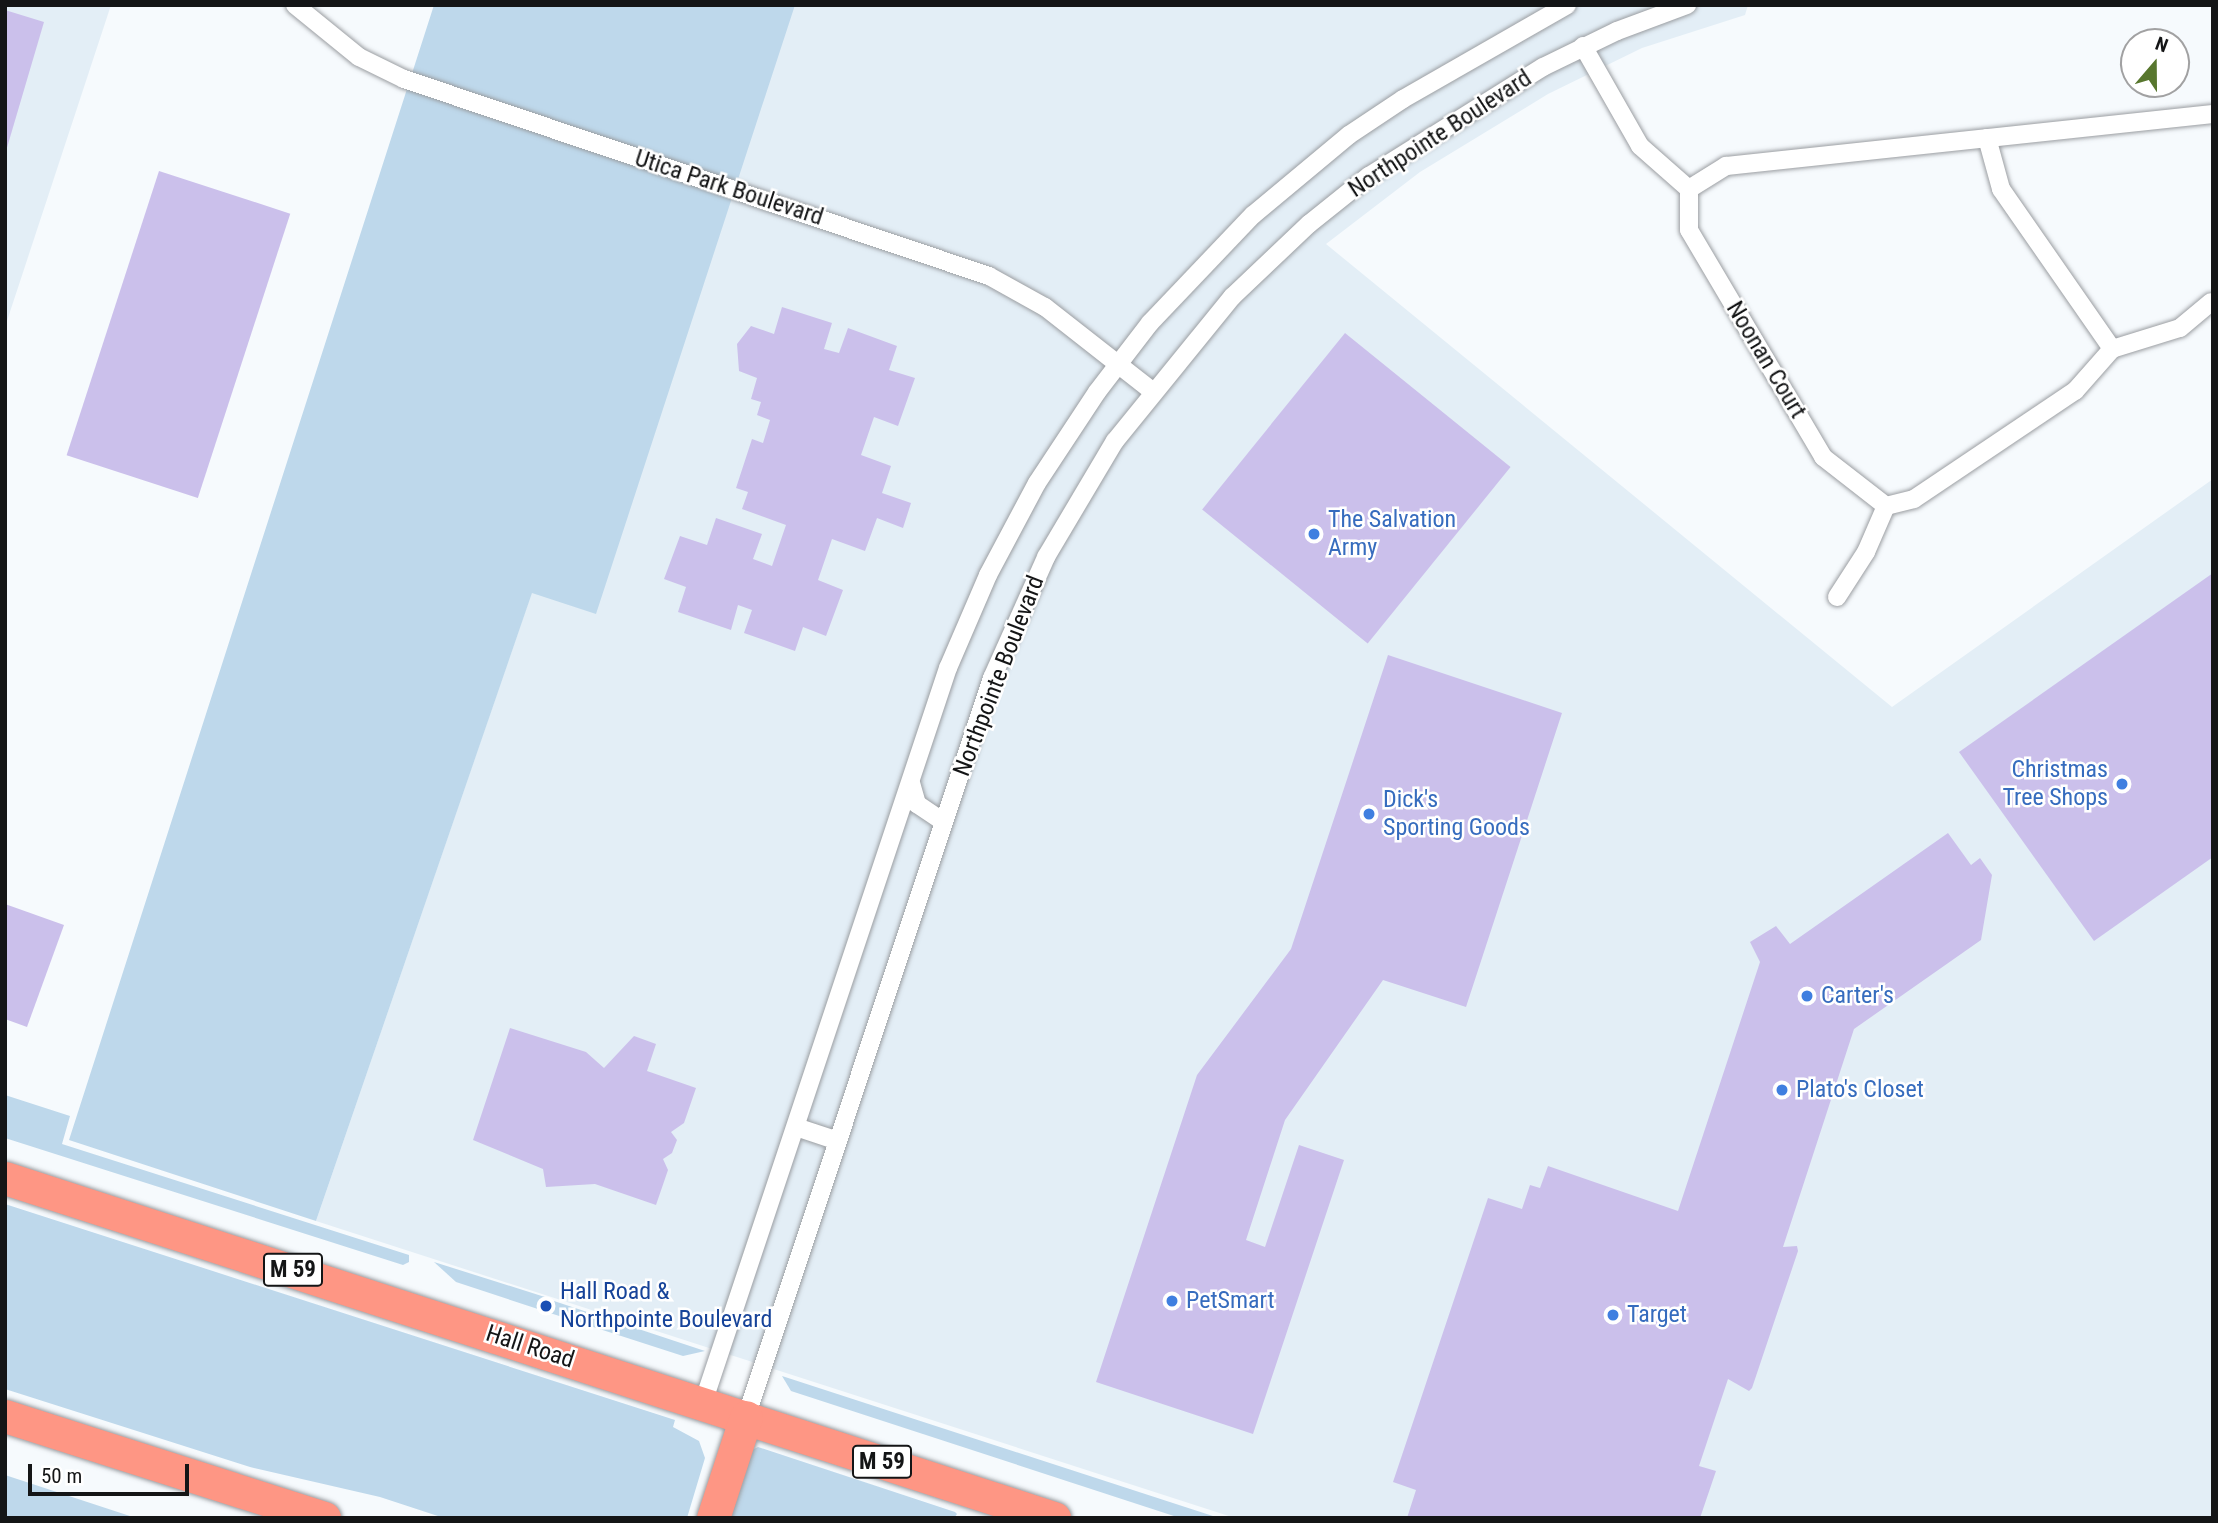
<!DOCTYPE html>
<style>
body{margin:0}
#map{position:relative;width:2218px;height:1523px;overflow:hidden;background:#f6fafd;font-family:"Roboto Condensed",sans-serif}
div>[style]{position:absolute}
.built>*{inset:0;background:#e3eef6}
.green>*{inset:0;background:#bed8eb}
.building>*{inset:0;background:#cbc0eb;transform-origin:0 0}
.roads{filter:drop-shadow(0 0 2px #9b9ea2) drop-shadow(0 0 2px #9b9ea2)}
.street>*{height:18px;margin:-9px;padding:0 9px;transform-origin:9px;border-radius:9px;background:#fff}
.highway>*{height:33px;margin:-16.5px;padding:0 16.5px;transform-origin:16.5px;border-radius:16.5px;background:#fe9684}
.dots>*{width:19px;height:19px;translate:-50% -50%;box-sizing:border-box;border:4px solid #fff;border-radius:50%}
span{translate:-50% -50%;white-space:nowrap;text-align:center;line-height:1.15;-webkit-text-stroke:5px #fff;paint-order:stroke}
.shield-label span{padding:2px 5px;background:#fff;border:2px solid;border-radius:5px;-webkit-text-stroke-width:0}
.shield-label{font-size:23px;color:#141516;font-weight:700}
.street-label{font-size:24px;color:#141516}
.shop-label{font-size:24px;color:#366cbe}
.left{translate:0 -50%;text-align:left}
.right{translate:-100% -50%;text-align:right}
.transit-label{font-size:24px;color:#164399}
.frame{position:absolute;inset:0;border:7px solid #141516;pointer-events:none}
.north{position:absolute;left:2120px;top:28px;width:70px;height:70px;box-sizing:border-box;background:#fff;border:2px solid #a1a1a2;border-radius:50%;rotate:20deg;font-size:19px;font-weight:700;line-height:28px;text-align:center;color:#141516}
.north::after{content:'';display:block;margin:auto;width:24px;height:32px;background:#58772e;clip-path:polygon(50% 0,100% 100%,50% 72%,0 100%)}
.scale{position:absolute;left:28px;top:1464px;width:161px;height:32px;box-sizing:border-box;border:4px solid #141516;border-top:0;padding-left:9px;font-size:21px;line-height:24px;white-space:nowrap;color:#141516;-webkit-text-stroke:5px #fff;paint-order:stroke}
</style>
<div id="map">
<div class="built">
<div style="clip-path:polygon(5px 5px,111px 5px,5px 327px)"></div>
<div style="clip-path:polygon(793px 5px,1748px 5px,1745px 15px,1642px 48px,1548px 94px,1420px 172px,1326px 244px,1892px 707px,2213px 479px,2213px 1518px,1235px 1518px,316px 1221px,532px 592px,595px 613px)"></div>
</div>
<div class="green">
<div style="clip-path:polygon(434px 5px,795px 5px,596px 614px,532px 593px,316px 1221px,69px 1140px)"></div>
<div style="clip-path:polygon(5px 1095px,70px 1116px,62px 1144px,409px 1255px,409px 1262px,403px 1265px,5px 1138px)"></div>
<div style="clip-path:polygon(5px 1204px,675px 1420px,673px 1427px,699px 1441px,705px 1458px,687px 1518px,444px 1518px,380px 1497px,250px 1467px,5px 1389px)"></div>
<div style="clip-path:polygon(434px 1262px,548px 1298px,544px 1311px,456px 1282px)"></div>
<div style="clip-path:polygon(554px 1301px,705px 1351px,683px 1356px,550px 1313px)"></div>
<div style="clip-path:polygon(782px 1376px,1219px 1518px,1180px 1518px,791px 1391px)"></div>
<div style="clip-path:polygon(758px 1447px,955px 1512px,957px 1514px,954px 1518px,730px 1518px,752px 1450px)"></div>
<div style="clip-path:polygon(5px 1475px,136px 1518px,5px 1518px)"></div>
</div>
<div class="building">
<div style="clip-path:polygon(5px 10px,44px 22px,6px 151px,5px 151px)"></div>
<div style="left:159px;top:171px;width:138px;height:299px;rotate:18deg"></div>
<div style="clip-path:polygon(782px 307px,832px 323px,824px 349px,839px 353px,848px 328px,897px 346px,889px 370px,915px 378px,898px 426px,874px 417px,861px 455px,891px 466px,882px 493px,911px 503px,903px 528px,877px 518px,865px 551px,832px 539px,818px 580px,843px 590px,826px 636px,803px 627px,795px 651px,744px 633px,752px 610px,738px 605px,731px 630px,678px 612px,686px 587px,664px 579px,680px 536px,707px 545px,716px 518px,762px 534px,753px 559px,772px 566px,786px 525px,742px 509px,748px 492px,736px 488px,752px 439px,763px 443px,770px 420px,757px 415px,761px 402px,751px 399px,757px 378px,739px 371px,737px 344px,751px 326px,774px 334px)"></div>
<div style="left:1345px;top:333px;width:213px;height:227px;rotate:39deg"></div>
<div style="clip-path:polygon(2213px 573px,2213px 857px,2094px 941px,1959px 752px)"></div>
<div style="clip-path:polygon(1388px 655px,1562px 713px,1466px 1007px,1383px 980px,1285px 1120px,1246px 1240px,1265px 1247px,1299px 1145px,1344px 1160px,1253px 1434px,1096px 1382px,1197px 1075px,1291px 949px)"></div>
<div style="clip-path:polygon(1948px 833px,1971px 865px,1980px 858px,1992px 875px,1981px 940px,1854px 1029px,1783px 1247px,1797px 1246px,1798px 1251px,1752px 1388px,1749px 1391px,1728px 1379px,1699px 1466px,1716px 1471px,1700px 1518px,1407px 1518px,1416px 1490px,1393px 1482px,1488px 1198px,1522px 1209px,1530px 1185px,1540px 1188px,1548px 1166px,1678px 1211px,1760px 962px,1750px 942px,1776px 926px,1790px 944px)"></div>
<div style="clip-path:polygon(5px 904px,64px 925px,27px 1027px,5px 1019px)"></div>
<div style="clip-path:polygon(510px 1028px,586px 1052px,604px 1068px,634px 1036px,656px 1044px,647px 1071px,696px 1088px,684px 1123px,671px 1132px,677px 1140px,672px 1153px,663px 1159px,668px 1170px,656px 1205px,595px 1184px,546px 1187px,543px 1169px,473px 1140px)"></div>
</div>
<div class="roads">
<div class="street">
<div style="left:295px;top:5px;width:82px;rotate:39.1deg"></div>
<div style="left:359px;top:57px;width:50px;rotate:26.1deg"></div>
<div style="left:404px;top:79px;width:617px;rotate:18.61deg"></div>
<div style="left:989px;top:276px;width:64px;rotate:29deg"></div>
<div style="left:1045px;top:307px;width:136px;rotate:38.1deg"></div>
<div style="left:1583px;top:46px;width:115px;rotate:60.3deg"></div>
<div style="left:1640px;top:146px;width:65px;rotate:41.3deg"></div>
<div style="left:1689px;top:189px;width:41px;rotate:90deg"></div>
<div style="left:1689px;top:230px;width:264px;rotate:59.4deg"></div>
<div style="left:1823px;top:457px;width:80px;rotate:37.9deg"></div>
<div style="left:1987px;top:138px;width:53px;rotate:74.6deg"></div>
<div style="left:2001px;top:189px;width:195px;rotate:55.2deg"></div>
<div style="left:1689px;top:189px;width:44px;rotate:-31.9deg"></div>
<div style="left:1726px;top:166px;width:490px;rotate:-6.1deg"></div>
<div style="left:1837px;top:597px;width:54px;rotate:-57.2deg"></div>
<div style="left:1866px;top:552px;width:50px;rotate:-66.5deg"></div>
<div style="left:1886px;top:506px;width:29px;rotate:-14deg"></div>
<div style="left:1914px;top:499px;width:194px;rotate:-33.9deg"></div>
<div style="left:2075px;top:391px;width:56px;rotate:-48.6deg"></div>
<div style="left:2112px;top:349px;width:71px;rotate:-17.2deg"></div>
<div style="left:2180px;top:328px;width:40px;rotate:-40deg"></div>
<div style="left:911px;top:783px;width:22px;rotate:74deg"></div>
<div style="left:917px;top:804px;width:32px;rotate:34deg"></div>
<div style="left:796px;top:1127px;width:44px;rotate:18.4deg"></div>
<div style="left:703px;top:1403px;width:775px;rotate:-71.57deg"></div>
<div style="left:948px;top:668px;width:101px;rotate:-66.7deg"></div>
<div style="left:988px;top:575px;width:104px;rotate:-62deg"></div>
<div style="left:1037px;top:483px;width:109px;rotate:-56.6deg"></div>
<div style="left:1097px;top:392px;width:87px;rotate:-52.5deg"></div>
<div style="left:1150px;top:323px;width:149px;rotate:-46.4deg"></div>
<div style="left:1253px;top:215px;width:125px;rotate:-39.8deg"></div>
<div style="left:1349px;top:135px;width:65px;rotate:-33.7deg"></div>
<div style="left:1403px;top:99px;width:189px;rotate:-29.8deg"></div>
<div style="left:746px;top:1417px;width:779px;rotate:-71.59deg"></div>
<div style="left:992px;top:678px;width:133px;rotate:-65.9deg"></div>
<div style="left:1046px;top:557px;width:135px;rotate:-59.3deg"></div>
<div style="left:1115px;top:441px;width:186px;rotate:-50.9deg"></div>
<div style="left:1232px;top:297px;width:106px;rotate:-43.5deg"></div>
<div style="left:1309px;top:224px;width:77px;rotate:-38.7deg"></div>
<div style="left:1369px;top:176px;width:205px;rotate:-32.1deg"></div>
<div style="left:1543px;top:67px;width:82px;rotate:-25.9deg"></div>
<div style="left:1617px;top:31px;width:75px;rotate:-20.4deg"></div>
</div>
<div class="highway">
<div style="left:5px;top:1178px;width:1103px;rotate:17.96deg"></div>
<div style="left:5px;top:1416px;width:335px;rotate:17.7deg"></div>
<div style="left:713px;top:1518px;width:106px;rotate:-71.9deg"></div>
</div>
</div>
<div class="dots">
<div style="left:1314px;top:534px;background:#3f7fe0"></div>
<div style="left:2122px;top:784px;background:#3f7fe0"></div>
<div style="left:1369px;top:814px;background:#3f7fe0"></div>
<div style="left:1807px;top:996px;background:#3f7fe0"></div>
<div style="left:1782px;top:1090px;background:#3f7fe0"></div>
<div style="left:1172px;top:1301px;background:#3f7fe0"></div>
<div style="left:546px;top:1306px;background:#1a4fb4"></div>
<div style="left:1613px;top:1315px;background:#3f7fe0"></div>
</div>
<div class="shield-label">
<span style="left:293px;top:1270px">M 59</span>
<span style="left:882px;top:1462px">M 59</span>
</div>
<div class="street-label">
<span style="left:1440px;top:134px;rotate:-33deg">Northpointe Boulevard</span>
<span style="left:729px;top:188px;rotate:18deg">Utica Park Boulevard</span>
<span style="left:1766px;top:360px;rotate:59deg">Noonan Court</span>
<span style="left:999px;top:676px;rotate:-69deg">Northpointe Boulevard</span>
<span style="left:530px;top:1347px;rotate:18deg">Hall Road</span>
</div>
<div class="shop-label">
<span class="left" style="left:1328px;top:534px">The Salvation<br>Army</span>
<span class="right" style="left:2108px;top:784px">Christmas<br>Tree Shops</span>
<span class="left" style="left:1383px;top:814px">Dick's<br>Sporting Goods</span>
<span class="left" style="left:1821px;top:996px">Carter's</span>
<span class="left" style="left:1796px;top:1090px">Plato's Closet</span>
<span class="left" style="left:1186px;top:1301px">PetSmart</span>
<span class="left" style="left:1627px;top:1315px">Target</span>
</div>
<div class="transit-label">
<span class="left" style="left:560px;top:1306px">Hall Road &amp;<br>Northpointe Boulevard</span>
</div>
<div class="frame"></div>
<div class="north">N</div>
<div class="scale">50 m</div>
</div>
